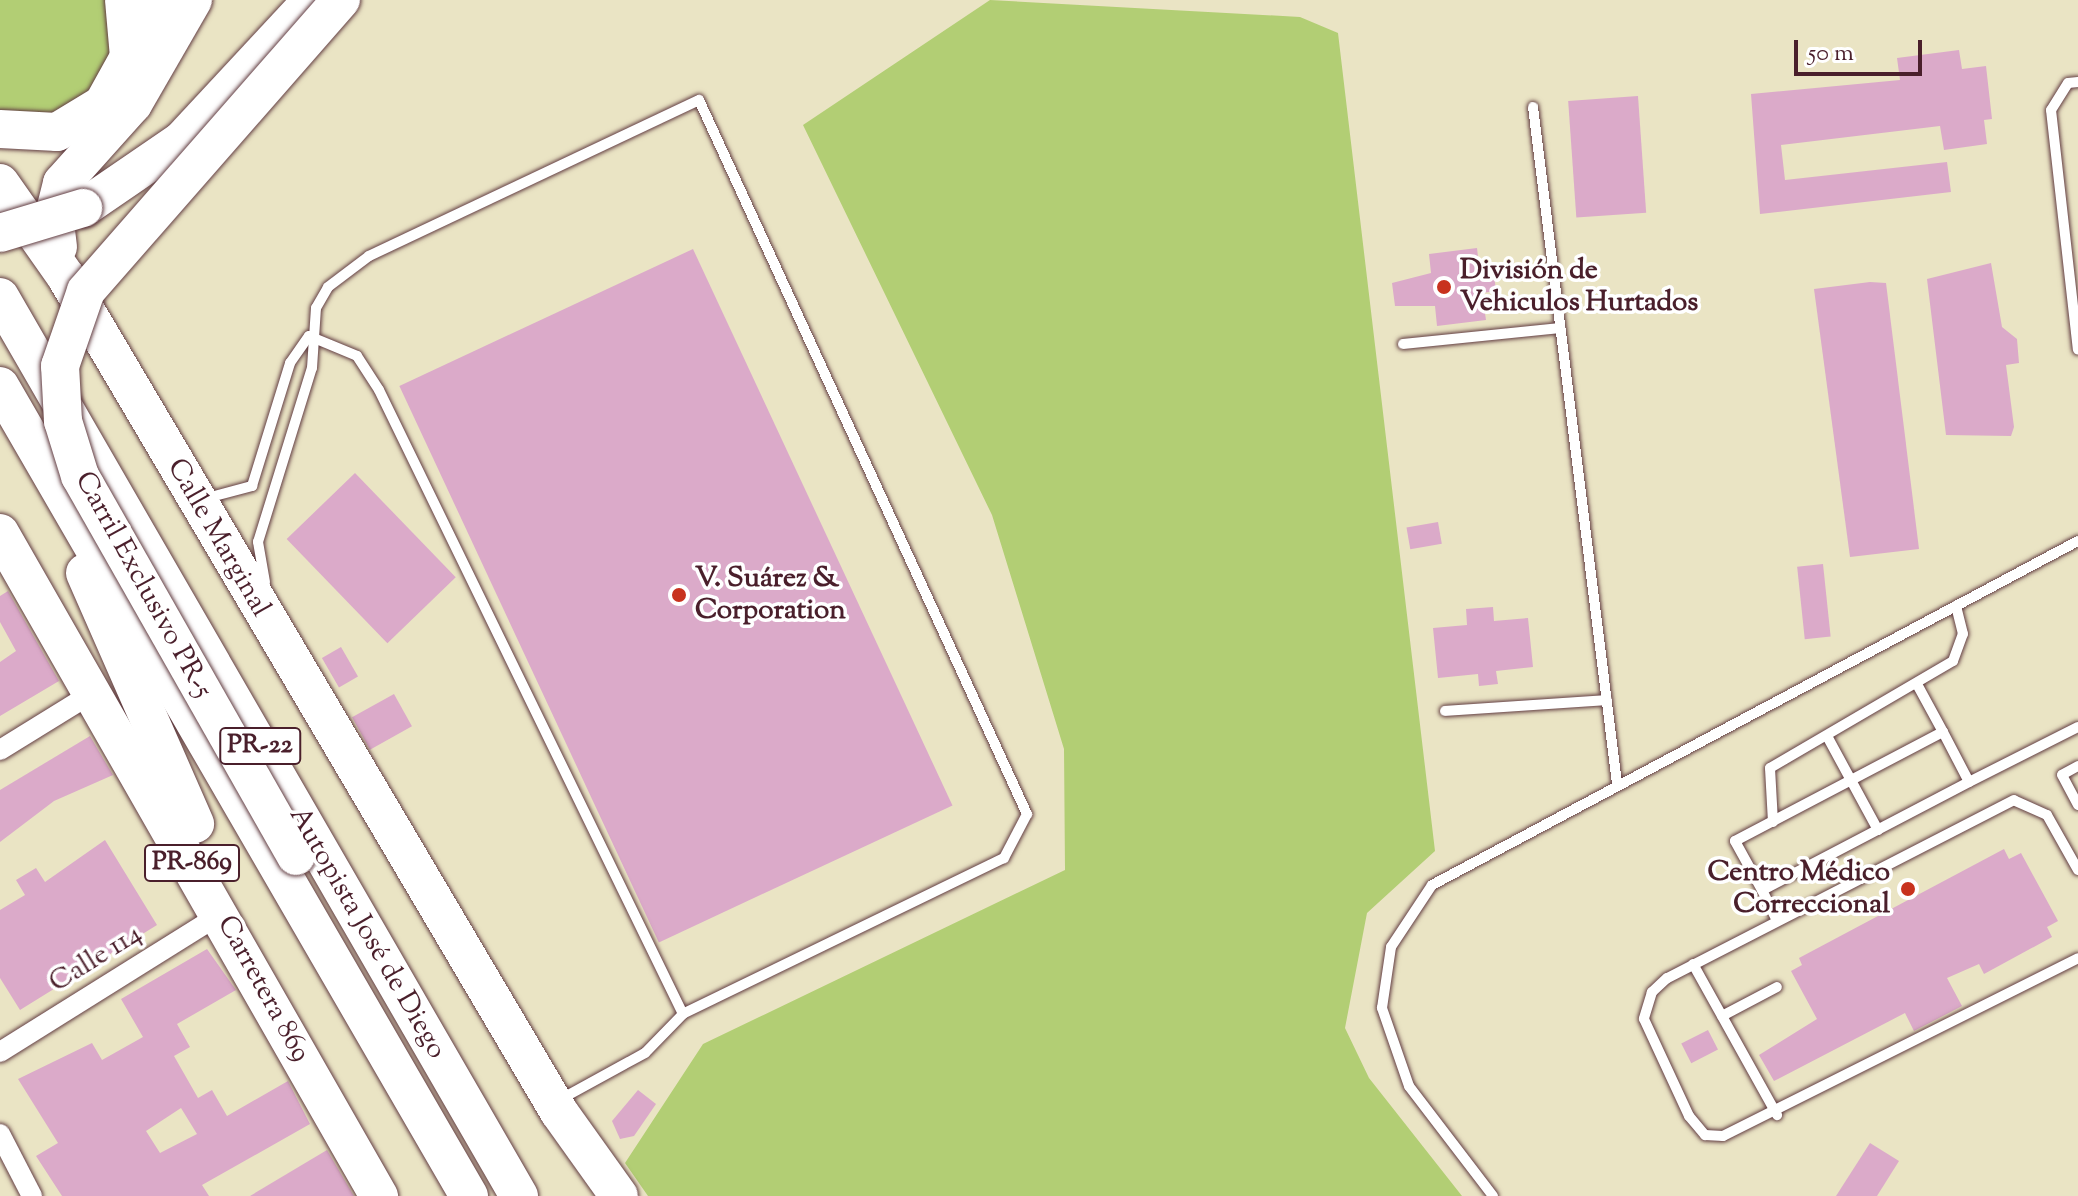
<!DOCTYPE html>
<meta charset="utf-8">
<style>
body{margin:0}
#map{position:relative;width:2078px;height:1196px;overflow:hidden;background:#eae4c4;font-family:"Sorts Mill Goudy",serif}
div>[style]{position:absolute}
.green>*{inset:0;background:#b2ce74}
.building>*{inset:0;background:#dbaac9;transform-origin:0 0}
.roads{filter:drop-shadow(0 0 2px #623d42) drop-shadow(0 0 2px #623d42)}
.lane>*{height:10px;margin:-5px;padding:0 5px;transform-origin:5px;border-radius:5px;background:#fff}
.street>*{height:20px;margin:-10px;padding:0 10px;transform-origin:10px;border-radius:10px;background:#fff}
.highway>*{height:38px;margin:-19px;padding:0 19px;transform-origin:19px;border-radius:19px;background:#fff}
.bridges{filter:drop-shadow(0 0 2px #623d42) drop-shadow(0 0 2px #623d42)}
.highway-bridge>*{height:38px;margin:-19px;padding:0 19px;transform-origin:19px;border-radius:19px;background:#fff}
.dots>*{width:22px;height:22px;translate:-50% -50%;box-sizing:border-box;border:4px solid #fff;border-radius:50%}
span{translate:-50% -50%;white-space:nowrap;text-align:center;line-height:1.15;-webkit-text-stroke:7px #fff;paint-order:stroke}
.shield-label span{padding:2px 6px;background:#fff;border:2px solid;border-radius:6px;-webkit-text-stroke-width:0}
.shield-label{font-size:26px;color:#4a1f2b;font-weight:700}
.poi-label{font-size:28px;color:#4a1f2b;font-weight:700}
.left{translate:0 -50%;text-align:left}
.right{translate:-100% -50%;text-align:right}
.street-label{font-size:28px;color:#4a1f2b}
.scale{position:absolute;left:1794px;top:40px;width:128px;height:36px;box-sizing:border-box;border:4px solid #4a1f2b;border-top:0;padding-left:10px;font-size:24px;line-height:28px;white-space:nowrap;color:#4a1f2b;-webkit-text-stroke:6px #fff;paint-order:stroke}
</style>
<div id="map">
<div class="green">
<div style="clip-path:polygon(0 0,109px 0,120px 29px,99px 90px,49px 120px,0 113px)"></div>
<div style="clip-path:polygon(990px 0,1300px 17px,1338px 33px,1435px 851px,1367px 913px,1345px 1028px,1369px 1078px,1462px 1196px,648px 1196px,625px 1163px,703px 1044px,1065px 870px,1064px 749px,992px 515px,803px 125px)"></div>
</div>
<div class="building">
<div style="clip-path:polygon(1959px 50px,1962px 69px,1986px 66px,1992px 119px,1984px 120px,1987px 144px,1944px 150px,1940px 126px,1781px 145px,1785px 180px,1947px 162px,1951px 192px,1760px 214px,1751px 94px,1900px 80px,1897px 58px)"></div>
<div style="left:1638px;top:96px;width:117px;height:70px;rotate:86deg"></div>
<div style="clip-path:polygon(1477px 248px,1480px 275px,1494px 274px,1496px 291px,1482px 293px,1486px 320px,1437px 326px,1435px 306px,1395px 306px,1392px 283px,1431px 273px,1429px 254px)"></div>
<div style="left:693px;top:249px;width:614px;height:324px;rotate:65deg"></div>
<div style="clip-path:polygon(1991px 263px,2002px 327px,2017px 339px,2019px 363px,2006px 365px,2014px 427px,2011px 436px,1946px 435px,1927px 279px)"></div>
<div style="clip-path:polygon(1870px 282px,1886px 283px,1919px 549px,1850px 557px,1814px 289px)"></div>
<div style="left:355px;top:473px;width:145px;height:95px;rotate:46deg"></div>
<div style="left:1438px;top:522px;width:22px;height:32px;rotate:80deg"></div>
<div style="left:1823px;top:564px;width:73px;height:26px;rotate:84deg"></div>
<div style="clip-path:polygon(8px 591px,59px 681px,0 716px,0 662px,16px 651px,0 622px,0 596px)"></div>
<div style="clip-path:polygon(1493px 607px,1494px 621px,1528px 618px,1533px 667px,1496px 671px,1498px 684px,1479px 686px,1478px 674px,1438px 678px,1433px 628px,1467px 625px,1466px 609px)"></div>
<div style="left:341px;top:647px;width:34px;height:22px;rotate:60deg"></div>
<div style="left:394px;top:694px;width:37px;height:48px;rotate:61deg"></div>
<div style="clip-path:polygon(90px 736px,113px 775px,54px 801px,0 842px,0 790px)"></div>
<div style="clip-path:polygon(105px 840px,157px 925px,20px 1010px,0 978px,0 910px,25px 895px,16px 880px,36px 868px,45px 882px)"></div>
<div style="clip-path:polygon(2004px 849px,2009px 859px,2021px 853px,2058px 921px,2047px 927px,2052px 937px,1984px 974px,1979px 964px,1947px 978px,1962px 1006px,1914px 1031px,1905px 1013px,1774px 1081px,1759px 1055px,1817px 1019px,1791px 971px,1802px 965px,1799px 958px)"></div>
<div style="clip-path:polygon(evenodd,207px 949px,236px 990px,177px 1024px,190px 1047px,174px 1056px,198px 1098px,212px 1090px,227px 1116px,288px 1081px,310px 1124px,202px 1185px,209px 1196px,62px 1196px,36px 1156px,58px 1143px,18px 1079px,92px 1043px,102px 1060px,143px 1037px,121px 999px,207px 949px,181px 1108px,197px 1134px,160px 1153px,146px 1131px,181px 1108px)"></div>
<div style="left:1708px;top:1030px;width:22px;height:30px;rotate:63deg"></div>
<div style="clip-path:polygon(638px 1090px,656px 1104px,634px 1136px,620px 1139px,612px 1121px)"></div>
<div style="clip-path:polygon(1870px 1143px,1899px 1161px,1877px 1196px,1836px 1196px)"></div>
<div style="clip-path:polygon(327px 1150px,354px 1196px,250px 1196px)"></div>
</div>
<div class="roads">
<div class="lane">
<div style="left:2078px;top:82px;width:10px;rotate:174deg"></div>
<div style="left:2068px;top:83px;width:32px;rotate:122deg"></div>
<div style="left:2051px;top:110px;width:241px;rotate:83.6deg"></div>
<div style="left:1533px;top:107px;width:681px;rotate:82.92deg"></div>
<div style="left:309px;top:336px;width:52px;rotate:22.6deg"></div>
<div style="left:357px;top:356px;width:40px;rotate:57.1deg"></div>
<div style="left:379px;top:390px;width:694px;rotate:64.03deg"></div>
<div style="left:683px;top:1014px;width:54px;rotate:134.3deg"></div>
<div style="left:645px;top:1053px;width:96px;rotate:151.3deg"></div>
<div style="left:1403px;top:344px;width:158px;rotate:-5.8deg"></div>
<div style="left:207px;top:498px;width:47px;rotate:-14.9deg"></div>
<div style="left:252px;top:486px;width:129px;rotate:-72.8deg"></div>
<div style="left:290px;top:363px;width:33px;rotate:-55deg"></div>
<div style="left:265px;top:582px;width:41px;rotate:-99.9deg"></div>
<div style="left:258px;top:542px;width:182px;rotate:-72.8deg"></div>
<div style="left:312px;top:368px;width:60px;rotate:-86.2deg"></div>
<div style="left:316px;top:308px;width:24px;rotate:-60deg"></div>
<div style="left:328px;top:287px;width:51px;rotate:-37.1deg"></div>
<div style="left:369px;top:256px;width:365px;rotate:-25.3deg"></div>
<div style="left:699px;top:100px;width:786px;rotate:65.33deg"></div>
<div style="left:1027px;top:814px;width:50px;rotate:117.6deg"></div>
<div style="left:1004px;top:858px;width:357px;rotate:154.1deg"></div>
<div style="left:1918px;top:686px;width:52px;rotate:61.5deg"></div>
<div style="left:1943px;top:732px;width:56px;rotate:62.5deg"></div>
<div style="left:1969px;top:782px;width:233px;rotate:152.4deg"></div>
<div style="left:1762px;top:890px;width:56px;rotate:-118.9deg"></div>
<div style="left:1735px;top:841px;width:235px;rotate:-27.7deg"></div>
<div style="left:1445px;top:711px;width:162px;rotate:-3.9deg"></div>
<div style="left:1827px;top:736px;width:107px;rotate:61.5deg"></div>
<div style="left:2078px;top:766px;width:18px;rotate:151deg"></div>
<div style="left:2062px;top:775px;width:34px;rotate:62deg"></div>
<div style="left:1969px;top:782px;width:122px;rotate:-26.8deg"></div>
<div style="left:1773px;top:822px;width:54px;rotate:-93.2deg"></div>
<div style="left:1770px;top:768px;width:212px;rotate:-30.3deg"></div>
<div style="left:1953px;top:661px;width:29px;rotate:-70deg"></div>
<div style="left:1963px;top:634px;width:29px;rotate:-104deg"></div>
<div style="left:2078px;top:870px;width:63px;rotate:-119.4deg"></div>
<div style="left:2047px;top:815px;width:36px;rotate:-156deg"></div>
<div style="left:2014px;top:800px;width:390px;rotate:152.8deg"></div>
<div style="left:1667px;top:978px;width:21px;rotate:137deg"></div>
<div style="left:1652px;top:992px;width:28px;rotate:107deg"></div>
<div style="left:1644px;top:1019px;width:107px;rotate:65.1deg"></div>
<div style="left:1689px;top:1116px;width:25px;rotate:50deg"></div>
<div style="left:1705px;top:1135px;width:18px;rotate:3deg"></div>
<div style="left:1723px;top:1136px;width:397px;rotate:-26.6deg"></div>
<div style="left:1762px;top:890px;width:34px;rotate:64deg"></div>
<div style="left:1693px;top:964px;width:173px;rotate:60.9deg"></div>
<div style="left:1722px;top:1016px;width:62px;rotate:-27.8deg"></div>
<div style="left:1493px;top:1196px;width:138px;rotate:-127.4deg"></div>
<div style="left:1409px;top:1086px;width:83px;rotate:-109.1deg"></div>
<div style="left:1382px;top:1008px;width:62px;rotate:-81.6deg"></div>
<div style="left:1391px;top:947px;width:74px;rotate:-56.5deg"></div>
<div style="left:1432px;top:885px;width:732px;rotate:-28.04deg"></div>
</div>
<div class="street">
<div style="left:0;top:750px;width:110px;rotate:-31.7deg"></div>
<div style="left:0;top:1052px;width:261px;rotate:-32deg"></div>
<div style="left:0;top:1134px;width:70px;rotate:62.7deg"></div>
</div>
<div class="highway">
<div style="left:154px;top:63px;width:63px;rotate:-88.2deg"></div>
<div style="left:0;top:129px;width:57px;rotate:3deg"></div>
<div style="left:57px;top:132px;width:54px;rotate:-31.3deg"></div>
<div style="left:103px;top:104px;width:54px;rotate:-61deg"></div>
<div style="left:129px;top:57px;width:57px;rotate:-95deg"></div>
<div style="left:0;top:183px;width:115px;rotate:54.9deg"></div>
<div style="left:66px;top:277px;width:970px;rotate:59.44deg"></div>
<div style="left:559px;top:1112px;width:103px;rotate:54.5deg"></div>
<div style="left:83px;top:208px;width:119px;rotate:-34.4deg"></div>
<div style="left:181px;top:141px;width:192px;rotate:-47.1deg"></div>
<div style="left:58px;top:247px;width:32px;rotate:-97deg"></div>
<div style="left:54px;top:215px;width:33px;rotate:-76deg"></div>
<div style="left:62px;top:183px;width:106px;rotate:-48.1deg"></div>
<div style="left:133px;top:104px;width:120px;rotate:-60deg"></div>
<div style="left:0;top:297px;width:1038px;rotate:60deg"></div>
<div style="left:0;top:386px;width:936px;rotate:59.93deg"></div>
<div style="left:0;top:533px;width:764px;rotate:60.25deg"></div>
<div style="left:85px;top:573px;width:274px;rotate:66.3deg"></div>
</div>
</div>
<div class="bridges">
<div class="highway-bridge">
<div style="left:0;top:233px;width:87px;rotate:-16.8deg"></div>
<div style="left:296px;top:856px;width:437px;rotate:-119.6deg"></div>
<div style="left:80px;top:476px;width:58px;rotate:-107.2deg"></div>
<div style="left:63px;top:421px;width:55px;rotate:-93.1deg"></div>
<div style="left:60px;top:366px;width:79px;rotate:-70.9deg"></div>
<div style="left:86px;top:291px;width:387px;rotate:-48.8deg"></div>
</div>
</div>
<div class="dots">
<div style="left:1444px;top:287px;background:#c8321e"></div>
<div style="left:679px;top:595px;background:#c8321e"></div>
<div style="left:1908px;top:889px;background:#c8321e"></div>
</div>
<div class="shield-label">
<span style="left:260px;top:746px">PR-22</span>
<span style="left:192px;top:863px">PR-869</span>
</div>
<div class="poi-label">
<span class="left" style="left:1460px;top:287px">División de<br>Vehiculos Hurtados</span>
<span class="left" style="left:695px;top:595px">V. Suárez &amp;<br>Corporation</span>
<span class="right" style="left:1890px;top:889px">Centro Médico<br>Correccional</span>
</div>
<div class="street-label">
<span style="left:218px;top:538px;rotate:60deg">Calle Marginal</span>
<span style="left:143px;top:585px;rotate:61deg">Carril Exclusivo PR-5</span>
<span style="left:367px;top:933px;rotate:60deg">Autopista José de Diego</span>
<span style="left:96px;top:959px;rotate:-32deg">Calle 114</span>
<span style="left:263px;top:989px;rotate:61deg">Carretera 869</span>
</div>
<div class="scale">50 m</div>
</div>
